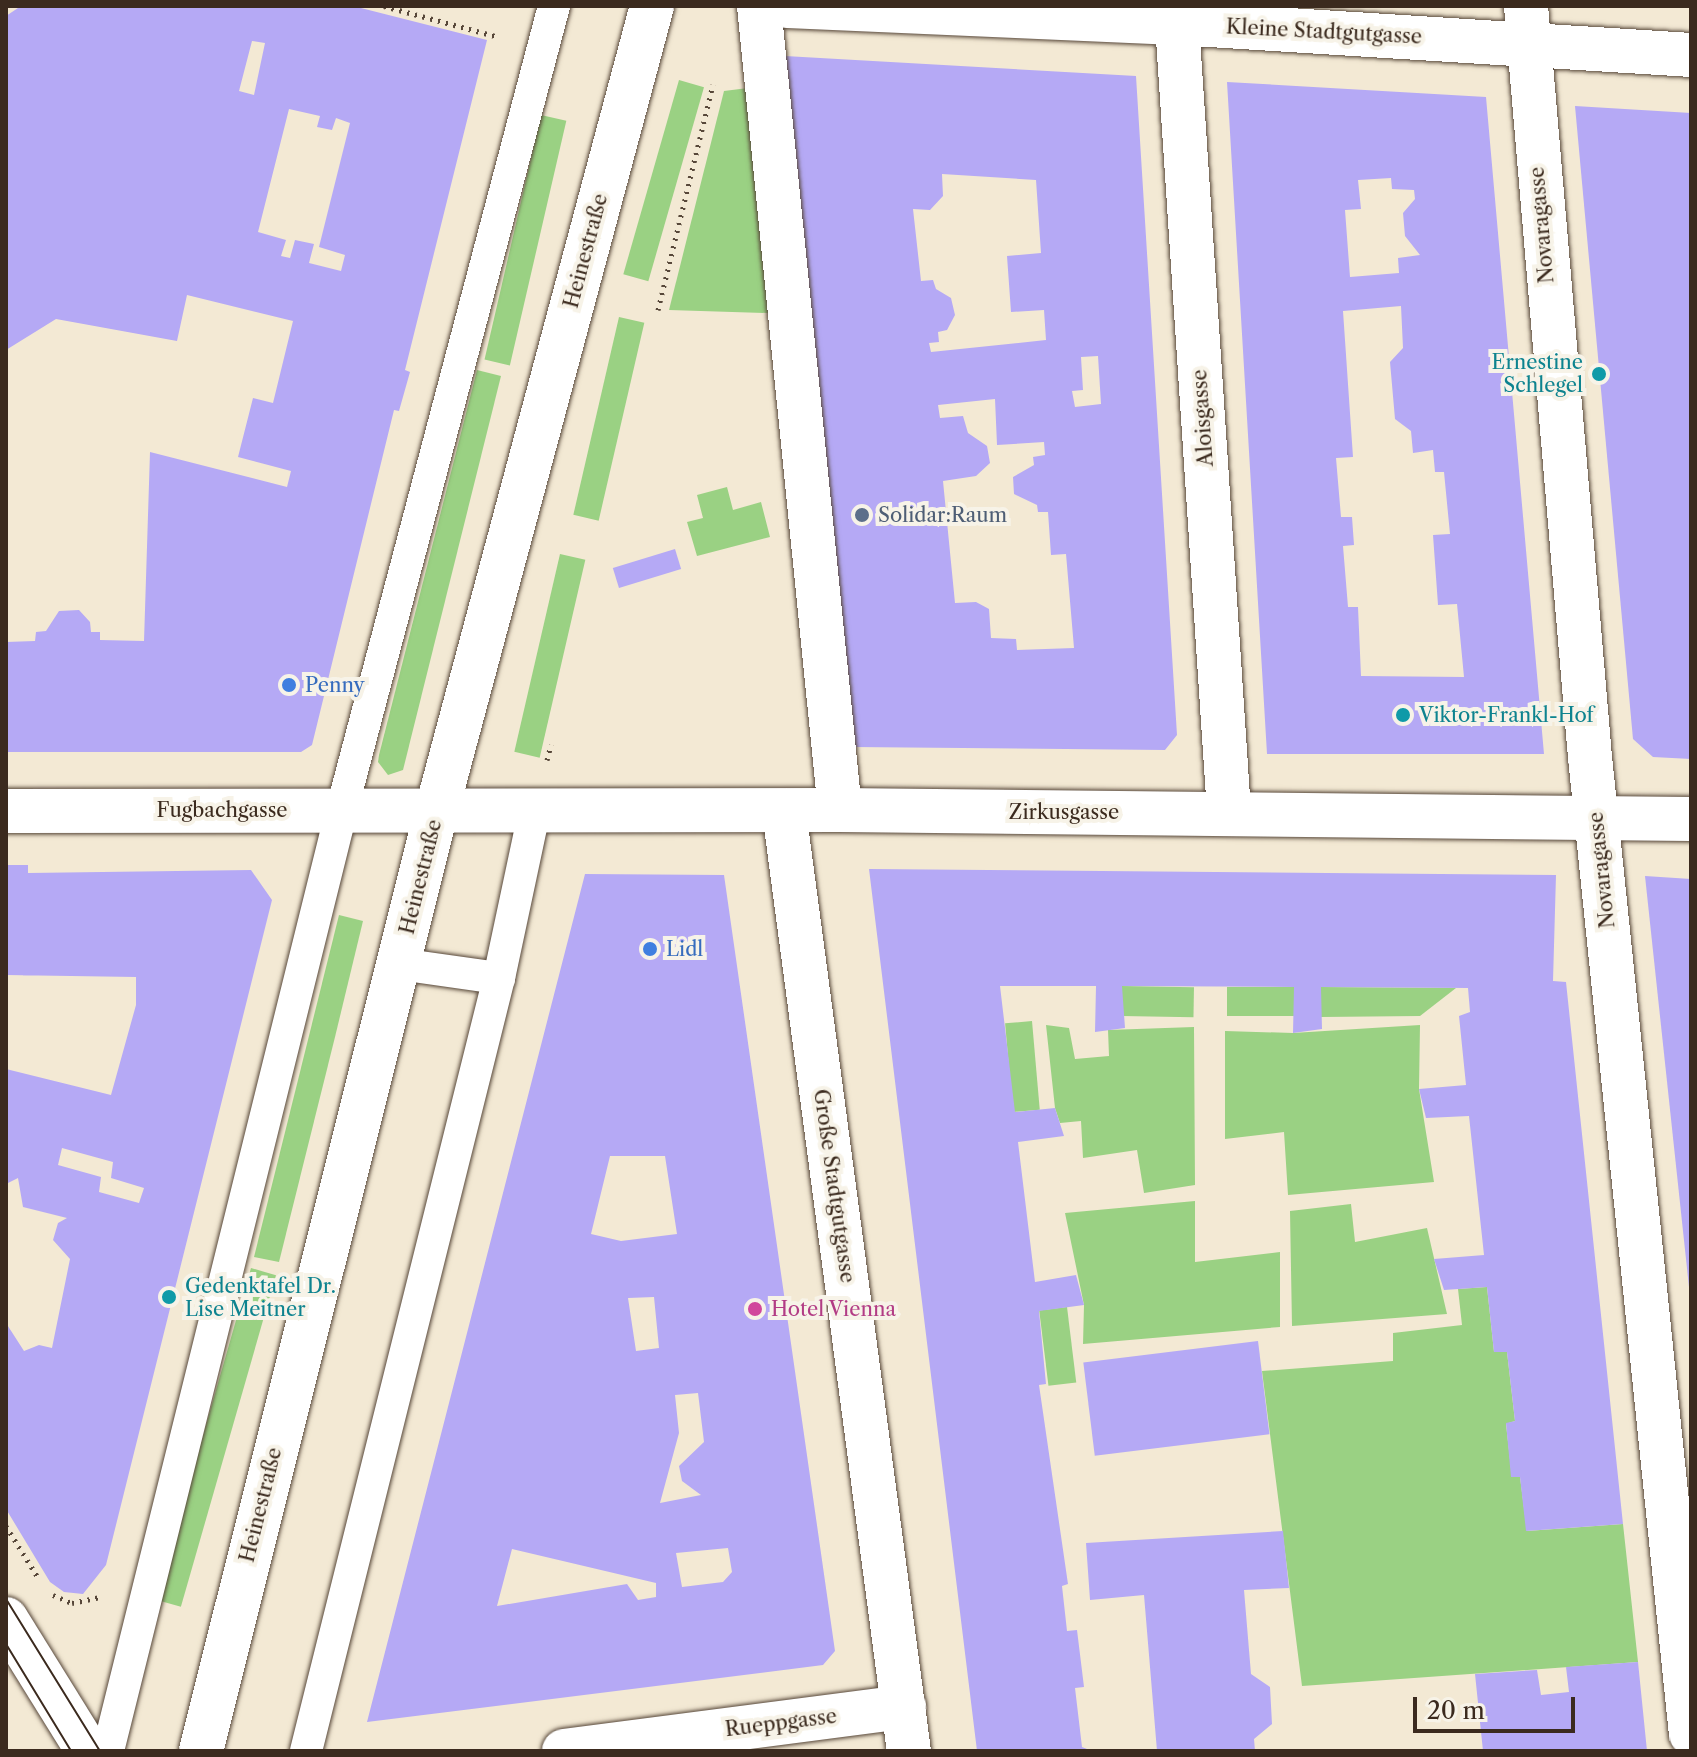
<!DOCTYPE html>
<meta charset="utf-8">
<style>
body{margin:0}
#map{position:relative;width:1697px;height:1757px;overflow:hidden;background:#f3e9d4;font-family:"Libre Caslon Text",serif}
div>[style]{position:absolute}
.green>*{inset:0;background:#9ad183;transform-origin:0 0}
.building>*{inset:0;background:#b5a9f5;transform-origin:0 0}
.path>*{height:5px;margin-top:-2.5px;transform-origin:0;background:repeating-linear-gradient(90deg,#574739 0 2px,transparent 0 8px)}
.roads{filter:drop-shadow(0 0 2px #574739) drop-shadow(0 0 2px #574739)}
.service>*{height:32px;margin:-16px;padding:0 16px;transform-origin:16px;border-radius:16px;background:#fff}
.pedestrian>*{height:44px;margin:-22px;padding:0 22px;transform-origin:22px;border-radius:22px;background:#fff}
.minor>*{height:44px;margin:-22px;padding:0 22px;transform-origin:22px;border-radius:22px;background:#fff}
.tertiary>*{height:44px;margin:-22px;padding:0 22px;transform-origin:22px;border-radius:22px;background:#fff}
.tram>*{height:2px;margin:-1px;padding:0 1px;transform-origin:1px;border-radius:1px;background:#3b2a1e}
.dots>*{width:22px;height:22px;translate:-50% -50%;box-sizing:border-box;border:4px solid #f7f3e8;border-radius:50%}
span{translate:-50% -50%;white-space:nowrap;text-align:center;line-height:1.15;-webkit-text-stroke:8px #f7f3e8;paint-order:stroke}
.street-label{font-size:20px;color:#3b2a1e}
.culture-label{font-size:20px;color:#0d838f}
.right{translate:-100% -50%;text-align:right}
.left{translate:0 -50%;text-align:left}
.service-label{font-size:20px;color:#4e5e75}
.shop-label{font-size:20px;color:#366cbe}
.hotel-label{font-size:20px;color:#b23c85}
.frame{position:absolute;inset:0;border:8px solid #3b2a1e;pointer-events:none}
.scale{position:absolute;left:1413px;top:1697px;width:162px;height:36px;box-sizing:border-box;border:4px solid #3b2a1e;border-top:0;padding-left:10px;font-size:24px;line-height:28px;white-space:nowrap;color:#3b2a1e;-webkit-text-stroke:6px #f7f3e8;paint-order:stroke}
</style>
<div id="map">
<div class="green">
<div style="left:679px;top:80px;width:26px;height:202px;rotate:16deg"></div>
<div style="clip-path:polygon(748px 88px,768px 313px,669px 310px,724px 91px)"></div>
<div style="left:541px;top:115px;width:26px;height:251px;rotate:13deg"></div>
<div style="left:619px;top:317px;width:26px;height:203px;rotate:13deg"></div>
<div style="clip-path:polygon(477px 370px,501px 376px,403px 770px,388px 775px,378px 762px,379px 755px)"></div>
<div style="clip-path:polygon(727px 487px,733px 510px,761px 502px,770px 537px,697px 556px,687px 522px,703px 518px,697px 495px)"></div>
<div style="left:560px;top:554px;width:26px;height:203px;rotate:13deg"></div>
<div style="clip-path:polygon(339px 915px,363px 921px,335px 1037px,279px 1262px,254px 1257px)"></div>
<div style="left:1122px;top:986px;width:72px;height:30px;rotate:1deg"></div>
<div style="left:1227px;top:987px;width:67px;height:29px"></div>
<div style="clip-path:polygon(1321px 987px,1456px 988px,1420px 1016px,1321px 1017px)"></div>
<div style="left:1032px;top:1021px;width:89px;height:27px;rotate:85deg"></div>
<div style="clip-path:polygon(1046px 1025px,1069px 1028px,1075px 1059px,1109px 1056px,1108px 1030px,1194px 1027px,1195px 1185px,1144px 1193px,1137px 1150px,1083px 1158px,1081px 1121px,1060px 1123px,1055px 1108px)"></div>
<div style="clip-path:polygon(1420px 1025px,1419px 1089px,1434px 1182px,1288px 1195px,1284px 1132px,1225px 1139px,1225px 1031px,1293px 1033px)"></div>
<div style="clip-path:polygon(1195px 1201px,1195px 1262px,1280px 1252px,1280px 1327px,1083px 1344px,1084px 1305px,1065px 1213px)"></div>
<div style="clip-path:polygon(1351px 1204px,1355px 1242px,1427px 1228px,1447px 1314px,1292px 1326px,1290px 1211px)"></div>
<div style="left:251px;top:1268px;width:26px;height:345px;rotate:16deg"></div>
<div style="clip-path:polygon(1487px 1287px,1494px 1352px,1507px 1352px,1515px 1421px,1506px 1424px,1512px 1477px,1520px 1477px,1527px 1531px,1623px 1524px,1638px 1662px,1302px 1686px,1262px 1371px,1393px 1361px,1393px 1333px,1462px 1325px,1458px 1289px)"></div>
<div style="left:1067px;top:1307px;width:76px;height:28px;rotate:83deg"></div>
</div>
<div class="building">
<div style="clip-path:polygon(evenodd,21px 6px,353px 6px,487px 40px,405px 370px,410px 372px,399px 411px,394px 410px,312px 745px,301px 752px,6px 752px,6px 642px,35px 641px,36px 632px,46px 631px,59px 611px,79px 610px,90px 622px,91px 632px,100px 632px,100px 640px,144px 641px,150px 452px,287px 487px,291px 471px,238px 457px,253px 398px,273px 403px,293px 321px,187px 295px,177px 341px,56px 319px,6px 350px,6px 16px,21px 6px,252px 41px,265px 43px,254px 95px,239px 91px,252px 41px,21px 6px,289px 109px,320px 116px,317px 127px,332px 130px,336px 118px,350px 123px,319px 247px,345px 255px,341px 271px,309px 263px,314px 244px,295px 240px,290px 258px,281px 256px,286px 240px,258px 232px,289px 109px)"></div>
<div style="clip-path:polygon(evenodd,785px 56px,1136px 76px,1177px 735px,1165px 750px,853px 747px,785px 56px,942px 174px,1036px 180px,1041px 253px,1007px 256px,1011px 312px,1044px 310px,1046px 340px,931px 352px,929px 343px,939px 342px,938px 332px,947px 330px,955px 315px,951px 298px,936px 289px,933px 280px,921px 281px,913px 209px,930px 210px,943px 196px,942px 174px,785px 56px,1098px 356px,1101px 404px,1075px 407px,1072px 391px,1083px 390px,1081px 357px,1098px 356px,785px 56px,995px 399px,997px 445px,1044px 442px,1045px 455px,1033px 457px,1034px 465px,1013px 477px,1014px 494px,1037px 505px,1038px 512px,1048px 512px,1051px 555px,1066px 554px,1074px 648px,1017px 650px,1016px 639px,991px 638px,989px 609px,976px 602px,955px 603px,943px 481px,976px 476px,990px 463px,987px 446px,968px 433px,963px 416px,940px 418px,938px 405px,995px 399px)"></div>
<div style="clip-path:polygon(evenodd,1227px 82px,1486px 97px,1544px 754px,1267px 754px,1227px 82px,1391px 178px,1392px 189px,1414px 190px,1415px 199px,1403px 213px,1405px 236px,1420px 255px,1398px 258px,1399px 273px,1350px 277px,1345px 210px,1361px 209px,1358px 180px,1391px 178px,1227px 82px,1401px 306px,1403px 348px,1390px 362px,1395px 419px,1411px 431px,1413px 453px,1433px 450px,1435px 472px,1444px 472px,1450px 534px,1433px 535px,1438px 605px,1457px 604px,1464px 677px,1361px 676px,1358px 607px,1348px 607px,1343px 546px,1354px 545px,1352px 517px,1341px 517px,1336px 458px,1353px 457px,1343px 311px,1401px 306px)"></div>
<div style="clip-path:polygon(1575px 106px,1691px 113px,1691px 759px,1653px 757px,1633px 739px)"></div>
<div style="left:675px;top:549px;width:21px;height:65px;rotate:73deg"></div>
<div style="clip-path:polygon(evenodd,6px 865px,28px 865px,28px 873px,251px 870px,272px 900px,106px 1565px,83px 1594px,64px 1592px,50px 1582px,6px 1509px,6px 1323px,24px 1351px,39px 1345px,52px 1348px,70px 1259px,53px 1240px,58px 1223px,67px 1218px,23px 1207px,18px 1178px,6px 1184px,6px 1069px,111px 1095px,136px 1005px,136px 977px,6px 975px,6px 865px,62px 1148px,113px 1162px,111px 1178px,144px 1188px,139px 1203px,99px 1192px,101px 1177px,58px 1165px,62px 1148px)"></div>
<div style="clip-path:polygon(869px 869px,1556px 875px,1553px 981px,1566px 982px,1623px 1524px,1526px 1531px,1520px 1477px,1511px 1477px,1506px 1423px,1515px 1421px,1507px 1352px,1494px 1352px,1487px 1287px,1444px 1290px,1434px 1259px,1484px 1255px,1469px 1116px,1426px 1118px,1419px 1089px,1466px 1085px,1459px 1016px,1470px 1012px,1468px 988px,1321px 987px,1322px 1029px,1293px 1033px,1294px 987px,1122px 986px,1125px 1028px,1095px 1032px,1096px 986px,1000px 986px,1015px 1112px,1055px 1108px,1064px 1136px,1018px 1142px,1035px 1282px,1076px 1275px,1084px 1305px,1039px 1311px,1046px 1384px,1039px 1385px,1068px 1584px,1062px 1586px,1067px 1631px,1077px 1630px,1084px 1687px,1075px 1688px,1082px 1747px,1092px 1751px,977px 1751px)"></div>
<div style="clip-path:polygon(evenodd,585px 874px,724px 875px,835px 1651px,823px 1665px,367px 1722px,585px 874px,610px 1156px,665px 1156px,677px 1234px,621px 1241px,591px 1234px,610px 1156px,585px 874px,654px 1297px,659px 1348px,636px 1351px,628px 1298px,654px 1297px,585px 874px,698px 1393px,704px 1442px,679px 1466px,682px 1481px,701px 1495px,660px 1503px,679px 1433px,675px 1395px,698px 1393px,585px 874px,728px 1548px,732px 1572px,723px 1582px,682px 1587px,676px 1553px,728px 1548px,585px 874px,512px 1549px,656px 1583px,656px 1597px,638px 1600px,627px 1584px,497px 1606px,512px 1549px)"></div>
<div style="clip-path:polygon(1645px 876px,1691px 879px,1691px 1286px,1689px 1287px)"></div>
<div style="left:1258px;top:1341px;width:94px;height:176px;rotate:83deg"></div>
<div style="clip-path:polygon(1283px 1531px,1289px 1588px,1244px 1590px,1251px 1674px,1270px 1687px,1272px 1724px,1254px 1739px,1255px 1751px,1157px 1751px,1144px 1595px,1090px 1600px,1086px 1543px)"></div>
<div style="clip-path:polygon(1638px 1662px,1647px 1751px,1483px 1751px,1475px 1674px,1537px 1670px,1541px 1695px,1569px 1692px,1566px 1667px)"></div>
</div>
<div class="path">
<div style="left:6px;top:6px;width:1px"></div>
<div style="left:384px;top:6px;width:119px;rotate:15.1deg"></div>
<div style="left:658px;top:310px;width:232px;rotate:-76.3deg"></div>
<div style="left:547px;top:760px;width:16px;rotate:-75deg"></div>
<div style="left:6px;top:1526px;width:62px;rotate:58.1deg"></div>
<div style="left:53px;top:1595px;width:21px;rotate:23deg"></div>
<div style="left:72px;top:1603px;width:30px;rotate:-12deg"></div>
</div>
<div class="roads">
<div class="service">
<div style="left:399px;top:964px;width:101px;rotate:8deg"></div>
<div style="left:108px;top:1751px;width:971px;rotate:-76.05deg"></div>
<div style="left:342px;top:809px;width:831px;rotate:-75.21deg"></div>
<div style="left:306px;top:1751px;width:797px;rotate:-75.98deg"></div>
<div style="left:499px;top:978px;width:173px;rotate:-78deg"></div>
</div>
<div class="pedestrian">
<div style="left:759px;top:6px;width:808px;rotate:84.25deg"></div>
</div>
<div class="minor">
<div style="left:787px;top:6px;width:390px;rotate:2.5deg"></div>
<div style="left:1177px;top:23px;width:515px;rotate:3.56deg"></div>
<div style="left:1526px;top:6px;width:754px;rotate:85.13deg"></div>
<div style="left:1590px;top:757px;width:982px;rotate:84.1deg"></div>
<div style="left:1177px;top:23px;width:792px;rotate:86.23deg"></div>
<div style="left:6px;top:811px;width:834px;rotate:-0.07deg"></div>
<div style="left:840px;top:810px;width:851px;rotate:0.61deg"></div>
<div style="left:784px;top:811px;width:948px;rotate:82.43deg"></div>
<div style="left:564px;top:1751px;width:343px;rotate:-7.4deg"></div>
</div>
<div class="tertiary">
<div style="left:6px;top:1619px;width:155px;rotate:58.2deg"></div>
<div style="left:201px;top:1751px;width:971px;rotate:-75.94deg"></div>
<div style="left:437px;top:809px;width:831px;rotate:-75.01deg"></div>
</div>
</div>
<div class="tram">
<div style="left:6px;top:1599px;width:179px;rotate:58.3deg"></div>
<div style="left:6px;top:1644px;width:125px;rotate:58.7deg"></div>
</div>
<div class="dots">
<div style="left:1599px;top:374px;background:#0f9aa8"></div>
<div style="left:862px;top:515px;background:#5c6f8a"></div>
<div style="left:289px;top:685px;background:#3f7fe0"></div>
<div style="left:1403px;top:715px;background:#0f9aa8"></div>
<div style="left:650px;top:949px;background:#3f7fe0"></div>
<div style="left:169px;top:1297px;background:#0f9aa8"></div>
<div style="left:755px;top:1309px;background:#d1479c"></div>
</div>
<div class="street-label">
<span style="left:1324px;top:32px;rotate:3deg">Kleine Stadtgutgasse</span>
<span style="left:1542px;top:225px;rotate:-95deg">Novaragasse</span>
<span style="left:586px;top:251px;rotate:-75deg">Heinestraße</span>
<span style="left:1203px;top:418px;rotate:-94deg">Aloisgasse</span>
<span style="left:222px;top:810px">Fugbachgasse</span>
<span style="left:1064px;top:812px">Zirkusgasse</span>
<span style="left:1602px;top:870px;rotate:-96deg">Novaragasse</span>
<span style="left:421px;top:877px;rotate:-76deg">Heinestraße</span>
<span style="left:834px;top:1186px;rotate:82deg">Große Stadtgutgasse</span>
<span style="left:261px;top:1505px;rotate:-76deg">Heinestraße</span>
<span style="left:781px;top:1723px;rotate:-7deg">Rueppgasse</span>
</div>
<div class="culture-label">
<span class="right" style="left:1583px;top:374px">Ernestine<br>Schlegel</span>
<span class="left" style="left:1419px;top:715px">Viktor-Frankl-Hof</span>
<span class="left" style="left:185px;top:1298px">Gedenktafel Dr.<br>Lise Meitner</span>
</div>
<div class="service-label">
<span class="left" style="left:878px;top:515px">Solidar:Raum</span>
</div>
<div class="shop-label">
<span class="left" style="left:305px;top:685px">Penny</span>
<span class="left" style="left:666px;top:949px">Lidl</span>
</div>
<div class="hotel-label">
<span class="left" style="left:771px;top:1309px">Hotel Vienna</span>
</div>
<div class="frame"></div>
<div class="scale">20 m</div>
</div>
